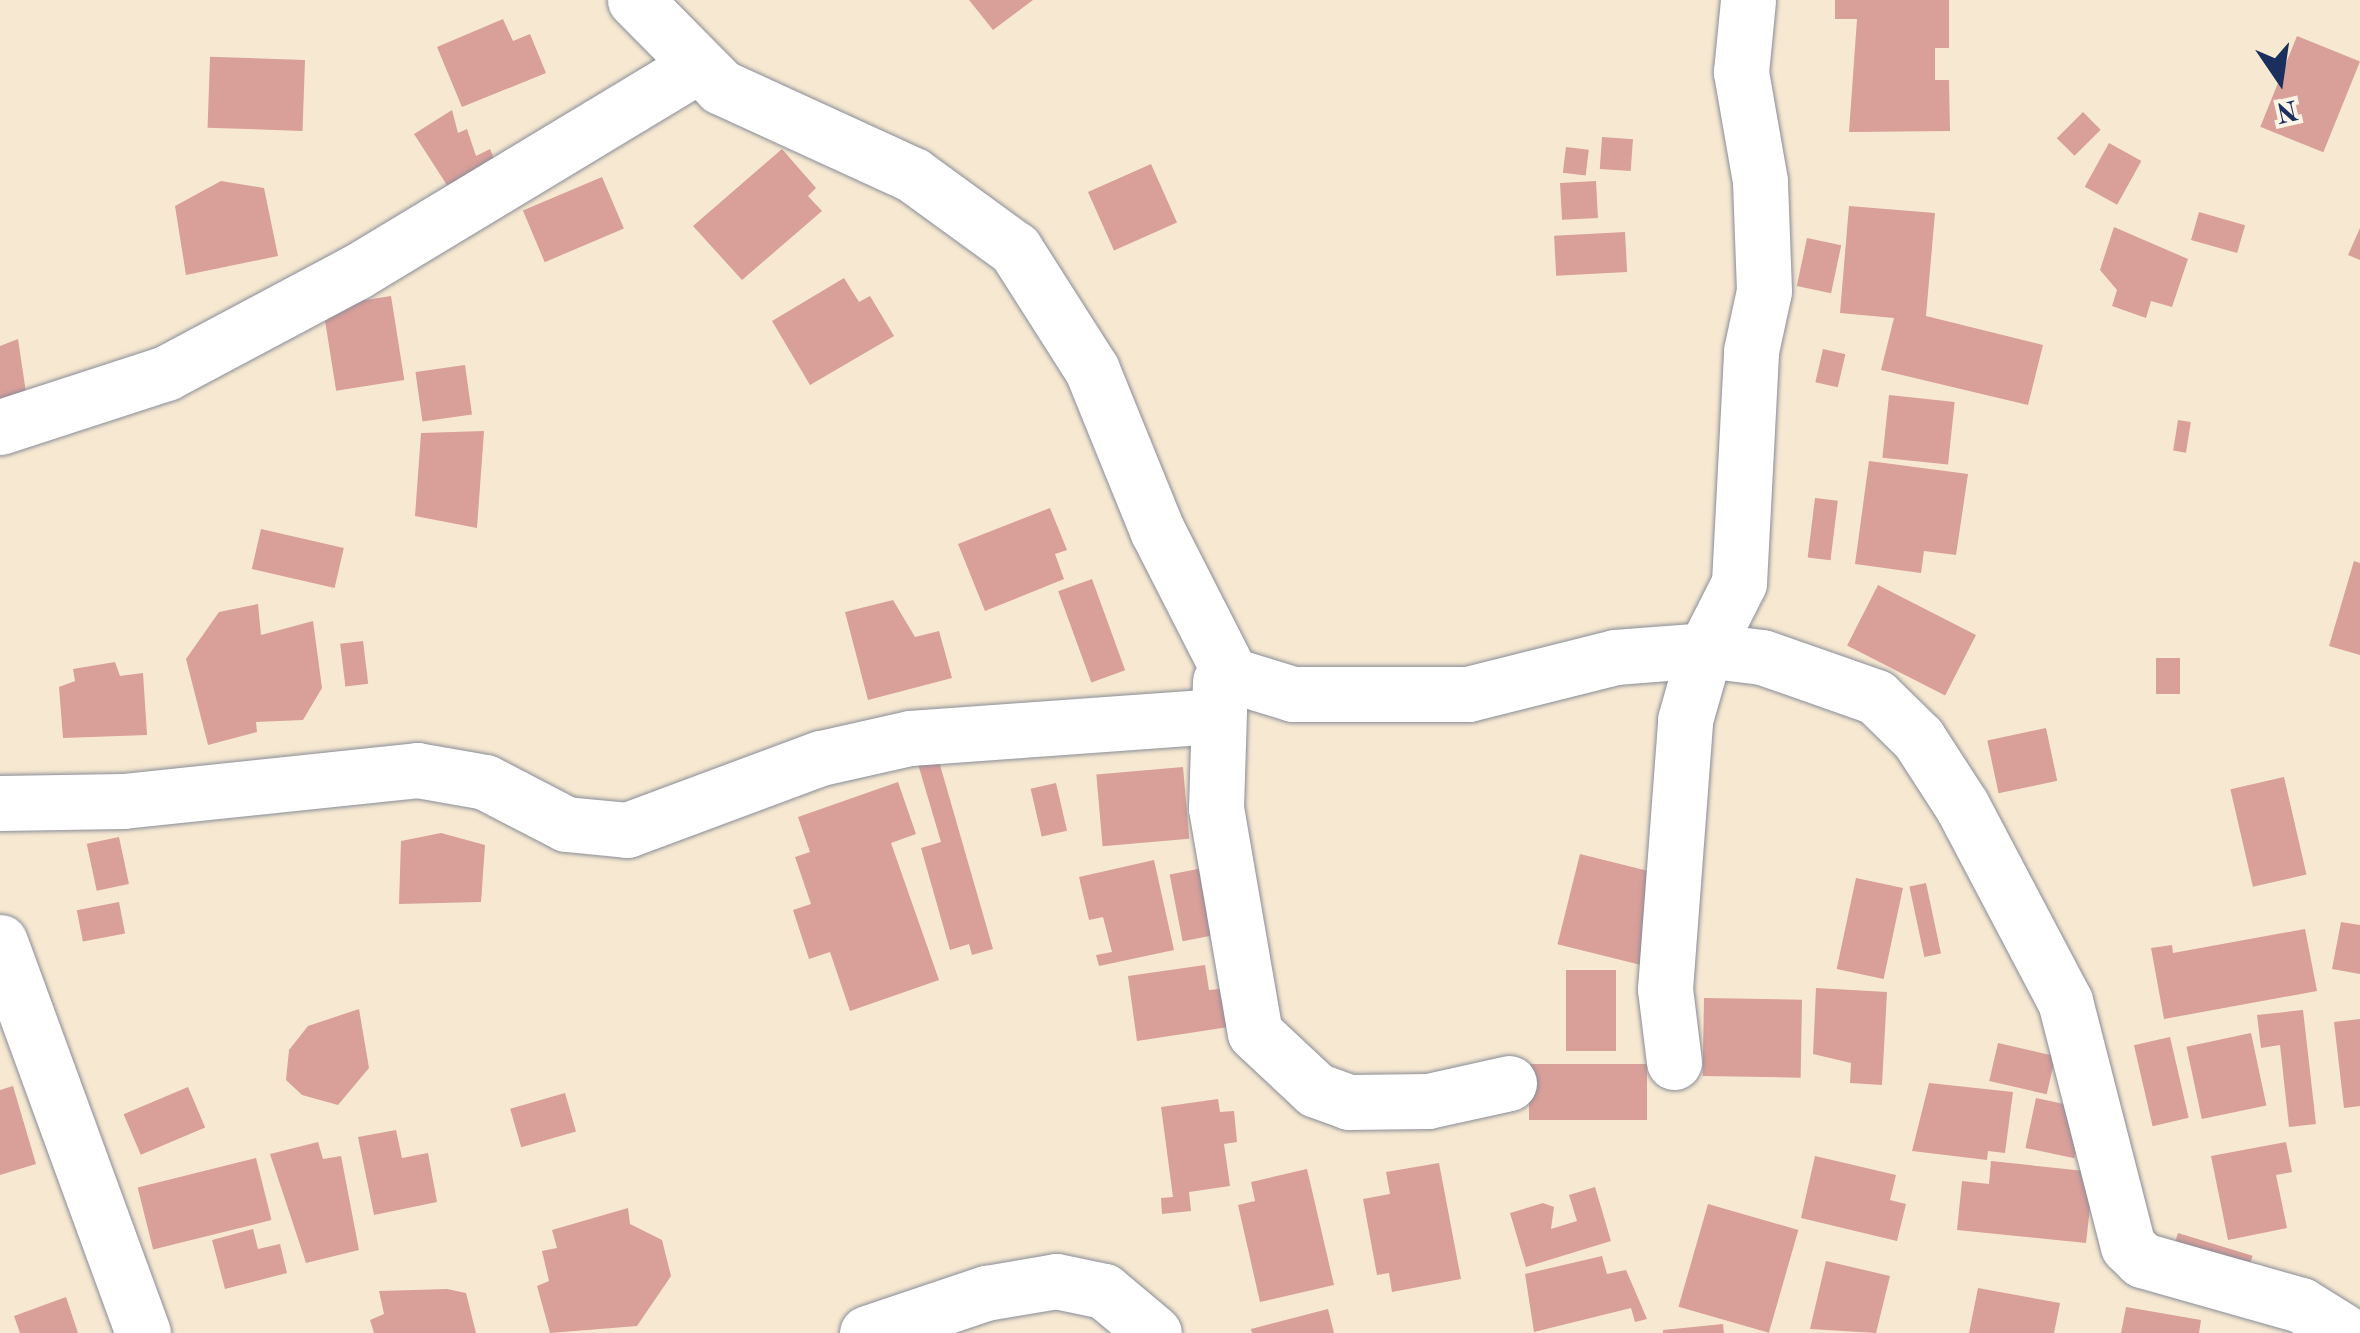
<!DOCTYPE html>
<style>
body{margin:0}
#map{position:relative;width:2360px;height:1333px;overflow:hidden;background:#f7e9d1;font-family:"Old Standard TT",serif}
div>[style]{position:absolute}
.building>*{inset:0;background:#d99f99;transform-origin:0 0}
.roads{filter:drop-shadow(0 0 2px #898c98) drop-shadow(0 0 2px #898c98)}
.minor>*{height:55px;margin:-27.5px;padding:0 27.5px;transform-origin:27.5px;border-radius:27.5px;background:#fff}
span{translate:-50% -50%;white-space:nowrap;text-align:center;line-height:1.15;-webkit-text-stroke:10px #fcf5e5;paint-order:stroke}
.north{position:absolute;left:2230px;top:30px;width:100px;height:100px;-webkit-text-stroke:8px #fcf5e5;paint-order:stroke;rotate:167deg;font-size:28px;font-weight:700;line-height:40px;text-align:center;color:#1b2f5e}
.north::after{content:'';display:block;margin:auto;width:35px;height:45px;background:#1b2f5e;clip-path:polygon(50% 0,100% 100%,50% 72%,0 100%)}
</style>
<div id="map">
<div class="building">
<div style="clip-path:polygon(969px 0,1033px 0,993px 30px)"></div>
<div style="clip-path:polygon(1835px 0,1949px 0,1949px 48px,1935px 48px,1935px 80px,1949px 80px,1950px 131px,1849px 132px,1857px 19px,1835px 19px)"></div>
<div style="clip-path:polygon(503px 19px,513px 41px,530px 34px,546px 73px,462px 107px,437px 47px)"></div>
<div style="left:2297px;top:36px;width:68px;height:98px;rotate:22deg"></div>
<div style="left:305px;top:60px;width:71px;height:95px;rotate:92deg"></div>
<div style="clip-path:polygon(452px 110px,458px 133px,467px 129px,476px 156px,490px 149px,500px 172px,454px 196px,414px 134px)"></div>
<div style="left:2083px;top:112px;width:25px;height:37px;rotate:45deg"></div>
<div style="left:1602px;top:137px;width:31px;height:32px;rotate:4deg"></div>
<div style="left:2109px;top:143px;width:37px;height:50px;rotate:29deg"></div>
<div style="left:1566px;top:147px;width:23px;height:26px;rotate:7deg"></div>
<div style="clip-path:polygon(782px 149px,816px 188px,808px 196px,822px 211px,742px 280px,693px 226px)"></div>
<div style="left:1151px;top:164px;width:64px;height:69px;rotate:66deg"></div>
<div style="left:602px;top:177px;width:56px;height:86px;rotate:67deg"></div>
<div style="clip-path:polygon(221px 181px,264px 188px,278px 256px,186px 275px,175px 206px)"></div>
<div style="left:1596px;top:181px;width:37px;height:36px;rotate:87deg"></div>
<div style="clip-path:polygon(1849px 206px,1935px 213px,1926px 316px,2043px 345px,2028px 405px,1881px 370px,1894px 318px,1840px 313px)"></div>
<div style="left:2199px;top:212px;width:48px;height:29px;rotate:16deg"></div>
<div style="clip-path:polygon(2114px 227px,2188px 259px,2172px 307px,2151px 301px,2146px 318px,2112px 306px,2117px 290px,2100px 270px)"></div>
<div style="clip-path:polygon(2360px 228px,2360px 260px,2348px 255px)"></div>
<div style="left:1625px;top:232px;width:40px;height:71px;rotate:87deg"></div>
<div style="left:1807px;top:238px;width:35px;height:49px;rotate:12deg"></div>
<div style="clip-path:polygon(844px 278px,859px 302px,870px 296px,894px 336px,810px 385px,772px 321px)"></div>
<div style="left:391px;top:296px;width:85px;height:69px;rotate:81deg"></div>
<div style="clip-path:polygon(18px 339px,28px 406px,0 414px,0 346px)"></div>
<div style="left:1823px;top:349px;width:23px;height:34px;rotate:13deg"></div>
<div style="left:465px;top:365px;width:50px;height:50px;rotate:82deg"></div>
<div style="left:1889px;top:395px;width:66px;height:63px;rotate:6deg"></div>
<div style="left:2178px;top:420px;width:13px;height:31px;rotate:9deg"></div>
<div style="clip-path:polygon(484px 431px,477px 528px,415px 516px,421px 433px)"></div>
<div style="clip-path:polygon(1869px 461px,1968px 474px,1956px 555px,1924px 551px,1921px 573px,1855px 564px)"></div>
<div style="left:1815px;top:498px;width:23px;height:60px;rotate:7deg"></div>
<div style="clip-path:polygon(1050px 508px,1067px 550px,1055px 554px,1064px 579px,985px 611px,958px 544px)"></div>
<div style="left:261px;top:529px;width:85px;height:41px;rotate:13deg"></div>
<div style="clip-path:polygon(2354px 561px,2360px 563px,2360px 655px,2329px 646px)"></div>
<div style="left:1092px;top:579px;width:97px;height:36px;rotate:70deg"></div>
<div style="left:1878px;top:585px;width:110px;height:68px;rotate:27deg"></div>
<div style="clip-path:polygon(893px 600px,915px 637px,939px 631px,952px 678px,868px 700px,845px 612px)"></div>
<div style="clip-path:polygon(258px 604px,261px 635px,313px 621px,322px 688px,303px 720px,256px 722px,257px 732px,208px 745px,186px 659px,219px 612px)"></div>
<div style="left:363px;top:641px;width:43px;height:23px;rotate:83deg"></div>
<div style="left:2156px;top:658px;width:24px;height:36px"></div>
<div style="clip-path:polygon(115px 662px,120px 676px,143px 673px,147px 735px,63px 738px,59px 687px,75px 681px,73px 669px)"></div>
<div style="left:2046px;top:728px;width:54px;height:60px;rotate:78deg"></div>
<div style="clip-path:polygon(938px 758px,993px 949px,972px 955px,969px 944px,950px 950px,921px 848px,941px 842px,918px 764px)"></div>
<div style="left:1183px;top:767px;width:72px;height:87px;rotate:85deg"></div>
<div style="left:2284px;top:777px;width:100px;height:55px;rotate:77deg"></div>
<div style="clip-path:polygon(898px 782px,916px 834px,891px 843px,939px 980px,850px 1011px,830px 952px,809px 959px,793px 910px,811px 904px,795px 857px,810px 852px,798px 817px)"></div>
<div style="left:1056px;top:783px;width:49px;height:26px;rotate:77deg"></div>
<div style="clip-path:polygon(441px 833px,485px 845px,481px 902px,399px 904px,401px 841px)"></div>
<div style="left:119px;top:837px;width:48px;height:33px;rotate:78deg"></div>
<div style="left:1580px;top:854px;width:85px;height:93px;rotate:14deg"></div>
<div style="clip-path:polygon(1154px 860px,1174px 950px,1099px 966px,1096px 955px,1112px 952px,1103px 917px,1089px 920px,1079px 877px)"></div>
<div style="left:1203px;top:868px;width:68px;height:34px;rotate:79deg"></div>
<div style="left:1856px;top:878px;width:48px;height:93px;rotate:12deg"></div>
<div style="left:1926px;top:883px;width:72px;height:17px;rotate:78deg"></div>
<div style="left:119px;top:902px;width:32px;height:43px;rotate:79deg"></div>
<div style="clip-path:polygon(2341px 922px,2360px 925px,2360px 974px,2332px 969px)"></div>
<div style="clip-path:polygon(2305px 929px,2317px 991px,2164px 1019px,2151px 948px,2172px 945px,2173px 953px)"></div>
<div style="clip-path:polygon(1205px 965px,1209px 990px,1230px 988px,1235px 1026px,1137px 1041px,1128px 976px)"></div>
<div style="left:1616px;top:970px;width:81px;height:50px;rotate:90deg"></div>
<div style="clip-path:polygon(1816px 988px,1887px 992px,1882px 1085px,1850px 1083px,1851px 1063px,1813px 1054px)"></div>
<div style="left:1704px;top:998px;width:98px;height:78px;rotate:1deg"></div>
<div style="clip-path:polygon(359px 1009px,369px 1068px,338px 1105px,302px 1095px,286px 1080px,289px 1050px,308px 1026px)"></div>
<div style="clip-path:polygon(2303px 1010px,2316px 1124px,2289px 1127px,2280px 1045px,2261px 1048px,2257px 1015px)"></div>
<div style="clip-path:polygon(2360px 1019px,2360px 1106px,2344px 1108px,2334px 1022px)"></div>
<div style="left:2251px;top:1033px;width:74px;height:66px;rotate:78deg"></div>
<div style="left:2170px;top:1037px;width:83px;height:37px;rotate:77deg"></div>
<div style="left:1998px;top:1043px;width:59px;height:39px;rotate:13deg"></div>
<div style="left:1647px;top:1064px;width:56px;height:118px;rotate:90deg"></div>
<div style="clip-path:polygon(1929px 1083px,2013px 1092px,2005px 1153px,1988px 1151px,1987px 1160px,1912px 1151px)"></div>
<div style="clip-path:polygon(13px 1086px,36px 1164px,0 1175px,0 1090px)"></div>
<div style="left:188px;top:1087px;width:44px;height:70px;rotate:67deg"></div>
<div style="left:565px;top:1093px;width:40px;height:57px;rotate:74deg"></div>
<div style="left:2036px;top:1098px;width:50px;height:51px;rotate:12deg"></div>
<div style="clip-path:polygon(1218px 1099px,1220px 1112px,1234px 1111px,1237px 1142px,1224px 1144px,1230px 1186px,1189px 1192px,1191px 1211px,1162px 1214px,1161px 1198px,1173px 1197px,1161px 1107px)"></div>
<div style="clip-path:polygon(396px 1130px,402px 1158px,428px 1153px,437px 1202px,374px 1215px,358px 1137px)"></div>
<div style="clip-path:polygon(318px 1142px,323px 1159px,341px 1156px,359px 1250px,306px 1263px,270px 1154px)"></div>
<div style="clip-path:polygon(2286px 1142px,2292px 1172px,2276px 1175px,2287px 1228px,2228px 1240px,2211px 1156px)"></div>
<div style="clip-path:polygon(1815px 1156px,1896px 1175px,1890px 1200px,1906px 1204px,1897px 1241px,1801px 1218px)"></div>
<div style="left:256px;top:1158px;width:64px;height:122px;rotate:76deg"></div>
<div style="clip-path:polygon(1991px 1161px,2094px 1172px,2086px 1243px,1957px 1230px,1962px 1181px,1989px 1184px)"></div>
<div style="clip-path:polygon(1439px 1163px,1461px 1279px,1392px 1292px,1389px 1273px,1377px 1275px,1363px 1199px,1390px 1194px,1386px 1172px)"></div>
<div style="clip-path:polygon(1307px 1169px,1334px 1285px,1260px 1302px,1238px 1205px,1255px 1201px,1251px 1182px)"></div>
<div style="clip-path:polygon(1595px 1187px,1611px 1241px,1526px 1267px,1510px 1213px,1543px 1203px,1554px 1207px,1551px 1229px,1577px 1221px,1569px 1195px)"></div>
<div style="left:1708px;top:1204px;width:94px;height:107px;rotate:16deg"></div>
<div style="clip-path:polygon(628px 1208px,630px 1224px,662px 1240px,671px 1276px,637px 1326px,550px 1333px,537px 1286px,549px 1281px,542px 1251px,557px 1248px,552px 1230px)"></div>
<div style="clip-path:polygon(253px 1229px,258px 1249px,280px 1244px,287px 1273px,225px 1289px,212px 1240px)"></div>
<div style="left:2178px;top:1233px;width:78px;height:29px;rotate:17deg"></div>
<div style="clip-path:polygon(1602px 1256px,1607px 1274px,1626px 1270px,1647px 1319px,1635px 1322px,1631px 1308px,1534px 1332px,1525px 1274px)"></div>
<div style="clip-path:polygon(1826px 1261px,1890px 1276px,1876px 1333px,1810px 1329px)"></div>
<div style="clip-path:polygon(1978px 1288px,2060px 1303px,2054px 1333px,1969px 1333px)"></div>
<div style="clip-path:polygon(447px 1289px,466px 1293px,476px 1333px,374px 1333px,370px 1320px,384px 1314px,379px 1291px)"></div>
<div style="clip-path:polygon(66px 1297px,78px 1333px,20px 1333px,14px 1316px)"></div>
<div style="clip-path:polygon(2126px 1307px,2201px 1320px,2199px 1333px,2121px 1333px)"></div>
<div style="clip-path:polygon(1328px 1309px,1334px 1333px,1252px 1333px,1251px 1329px)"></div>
<div style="clip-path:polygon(1723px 1324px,1724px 1333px,1663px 1333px,1663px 1330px)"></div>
</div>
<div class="roads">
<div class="minor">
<div style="left:635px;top:0;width:122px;rotate:45.3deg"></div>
<div style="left:721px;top:87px;width:211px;rotate:24.6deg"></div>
<div style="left:913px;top:175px;width:126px;rotate:36deg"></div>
<div style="left:1015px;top:249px;width:143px;rotate:57.5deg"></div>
<div style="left:1092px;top:370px;width:173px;rotate:67.9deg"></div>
<div style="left:1157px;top:530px;width:163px;rotate:63deg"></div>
<div style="left:1231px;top:675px;width:65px;rotate:17deg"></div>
<div style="left:1293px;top:694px;width:175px"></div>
<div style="left:1468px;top:694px;width:152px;rotate:-14.1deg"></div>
<div style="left:1615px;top:657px;width:90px;rotate:-4.4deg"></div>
<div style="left:1705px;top:650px;width:57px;rotate:7deg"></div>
<div style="left:1762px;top:657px;width:121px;rotate:19.3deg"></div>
<div style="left:1876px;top:697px;width:59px;rotate:44.3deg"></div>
<div style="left:1918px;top:738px;width:81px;rotate:57.1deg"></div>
<div style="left:1962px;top:806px;width:221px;rotate:62.2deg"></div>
<div style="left:2065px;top:1001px;width:253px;rotate:75.6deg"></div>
<div style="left:2128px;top:1246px;width:20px;rotate:45deg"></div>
<div style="left:2142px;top:1260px;width:165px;rotate:15.8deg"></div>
<div style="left:2301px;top:1305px;width:53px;rotate:31.9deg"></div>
<div style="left:0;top:427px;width:175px;rotate:-18deg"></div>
<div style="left:166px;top:373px;width:215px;rotate:-28deg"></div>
<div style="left:356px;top:272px;width:398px;rotate:-31.1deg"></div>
<div style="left:1220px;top:681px;width:127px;rotate:91.8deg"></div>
<div style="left:1216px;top:808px;width:228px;rotate:80.2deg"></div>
<div style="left:1255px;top:1033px;width:83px;rotate:43.1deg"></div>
<div style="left:1316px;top:1090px;width:35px;rotate:20deg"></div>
<div style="left:1349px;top:1102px;width:79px;rotate:-0.7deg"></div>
<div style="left:1428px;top:1101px;width:83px;rotate:-12.5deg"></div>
<div style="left:0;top:803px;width:123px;rotate:-0.9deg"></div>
<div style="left:123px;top:801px;width:296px;rotate:-6deg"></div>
<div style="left:417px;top:770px;width:69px;rotate:10deg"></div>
<div style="left:485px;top:782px;width:91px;rotate:27.4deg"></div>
<div style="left:566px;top:824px;width:61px;rotate:5.6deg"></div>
<div style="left:627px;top:830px;width:207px;rotate:-20.4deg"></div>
<div style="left:821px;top:758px;width:91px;rotate:-12.7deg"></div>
<div style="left:910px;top:738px;width:309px;rotate:-4.1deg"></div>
<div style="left:0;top:942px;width:416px;rotate:69.9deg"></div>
<div style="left:1674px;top:1062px;width:74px;rotate:-97deg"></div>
<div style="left:1665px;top:989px;width:270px;rotate:-85.7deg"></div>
<div style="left:1685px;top:720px;width:73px;rotate:-74.1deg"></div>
<div style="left:1705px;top:650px;width:75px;rotate:-63.1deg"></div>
<div style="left:1739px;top:583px;width:232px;rotate:-87deg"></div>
<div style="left:1751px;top:351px;width:61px;rotate:-77.8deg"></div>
<div style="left:1764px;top:291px;width:110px;rotate:-92.1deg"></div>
<div style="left:1760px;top:181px;width:111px;rotate:-99.9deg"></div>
<div style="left:1741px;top:72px;width:72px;rotate:-84.4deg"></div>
<div style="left:867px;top:1333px;width:126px;rotate:-18.6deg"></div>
<div style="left:986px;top:1293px;width:71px;rotate:-9.7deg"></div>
<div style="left:1056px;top:1281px;width:49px;rotate:11.8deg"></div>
<div style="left:1104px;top:1291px;width:65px;rotate:40deg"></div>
</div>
</div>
<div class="north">N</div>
</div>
